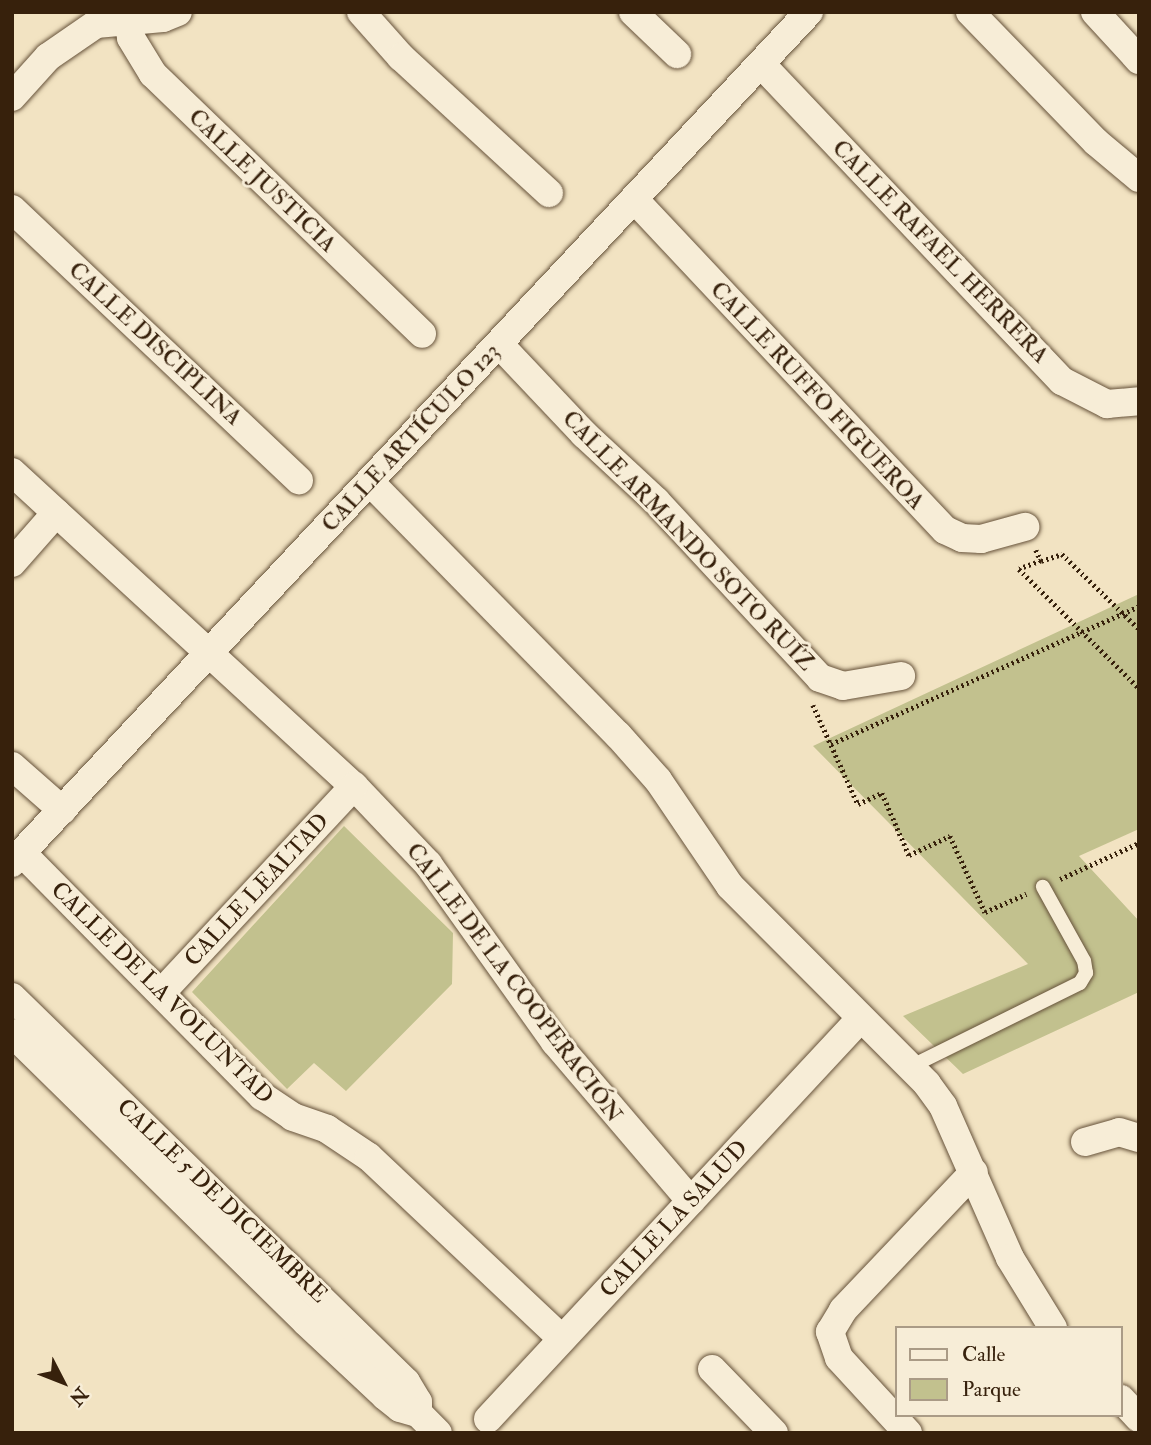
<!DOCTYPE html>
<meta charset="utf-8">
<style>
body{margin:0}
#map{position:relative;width:1151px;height:1445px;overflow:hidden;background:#f2e3c2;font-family:"IM FELL Double Pica",serif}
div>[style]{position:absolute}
.green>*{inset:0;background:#c2c18e}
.path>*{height:4.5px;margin-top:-2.25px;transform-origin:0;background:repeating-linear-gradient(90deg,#37210c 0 2px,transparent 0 5.5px)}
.roads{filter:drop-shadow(0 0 2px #66523a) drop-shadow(0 0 2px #66523a)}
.lane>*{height:14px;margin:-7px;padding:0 7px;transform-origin:7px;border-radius:7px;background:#f7edd7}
.street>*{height:28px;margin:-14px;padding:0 14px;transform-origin:14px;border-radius:14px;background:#f7edd7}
span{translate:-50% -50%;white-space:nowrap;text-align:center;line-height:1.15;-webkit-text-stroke:6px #f7edd7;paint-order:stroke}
.street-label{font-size:23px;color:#37210c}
.frame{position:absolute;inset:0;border:14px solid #37210c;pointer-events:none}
.legend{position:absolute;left:895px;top:1326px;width:228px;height:91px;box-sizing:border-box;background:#f7edd7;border:2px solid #aa9b86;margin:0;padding:9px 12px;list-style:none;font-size:21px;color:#37210c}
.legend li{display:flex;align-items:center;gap:14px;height:35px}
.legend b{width:35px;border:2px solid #aa9b86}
.north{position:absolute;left:28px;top:1347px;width:70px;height:70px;-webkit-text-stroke:5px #f7edd7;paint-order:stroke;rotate:132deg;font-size:19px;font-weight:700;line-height:28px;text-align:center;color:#37210c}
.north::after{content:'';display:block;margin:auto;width:24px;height:32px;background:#37210c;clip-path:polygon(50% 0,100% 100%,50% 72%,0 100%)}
</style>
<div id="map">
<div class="green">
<div style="clip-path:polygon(1139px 594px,1139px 829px,1079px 856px,1139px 921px,1139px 992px,963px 1074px,903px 1016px,1028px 964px,813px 746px)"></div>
<div style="clip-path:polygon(344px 826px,453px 933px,452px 984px,346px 1091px,314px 1063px,287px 1089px,192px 992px)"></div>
</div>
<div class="path">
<div style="left:1036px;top:550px;width:12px;rotate:66deg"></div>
<div style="left:1041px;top:561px;width:22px;rotate:-18deg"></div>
<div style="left:1062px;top:554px;width:107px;rotate:44.2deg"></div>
<div style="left:1041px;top:561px;width:23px;rotate:160deg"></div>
<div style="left:1019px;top:569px;width:169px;rotate:44.8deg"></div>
<div style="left:813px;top:705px;width:109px;rotate:65.6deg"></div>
<div style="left:858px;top:804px;width:26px;rotate:-25deg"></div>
<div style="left:882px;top:793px;width:68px;rotate:66.5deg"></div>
<div style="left:909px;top:855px;width:45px;rotate:-24.9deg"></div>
<div style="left:950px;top:836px;width:84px;rotate:65.3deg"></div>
<div style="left:985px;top:912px;width:45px;rotate:-23.7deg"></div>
<div style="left:831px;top:744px;width:338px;rotate:-24.1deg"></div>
<div style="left:1060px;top:879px;width:87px;rotate:-24.5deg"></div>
</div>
<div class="roads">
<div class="lane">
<div style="left:912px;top:1066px;width:187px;rotate:-26.3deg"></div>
<div style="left:1080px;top:983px;width:12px;rotate:-59deg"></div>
<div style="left:1086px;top:973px;width:12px;rotate:-99deg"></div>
<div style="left:1084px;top:961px;width:85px;rotate:-119deg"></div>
</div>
<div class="street">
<div style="left:127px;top:12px;width:26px;rotate:81deg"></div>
<div style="left:131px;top:38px;width:42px;rotate:58.6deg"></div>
<div style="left:153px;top:74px;width:374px;rotate:44deg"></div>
<div style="left:361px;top:12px;width:60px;rotate:48.4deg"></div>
<div style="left:401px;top:57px;width:201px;rotate:42.6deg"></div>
<div style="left:633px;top:12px;width:61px;rotate:43.7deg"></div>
<div style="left:970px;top:12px;width:181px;rotate:45.9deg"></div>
<div style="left:1096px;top:142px;width:56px;rotate:39.9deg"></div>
<div style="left:1095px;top:12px;width:65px;rotate:47.5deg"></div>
<div style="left:761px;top:64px;width:437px;rotate:46.5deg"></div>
<div style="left:1062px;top:381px;width:51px;rotate:27.1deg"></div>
<div style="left:1107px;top:404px;width:32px;rotate:-5deg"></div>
<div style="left:12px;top:97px;width:54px;rotate:-48deg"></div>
<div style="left:48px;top:57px;width:58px;rotate:-34.5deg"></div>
<div style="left:96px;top:24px;width:67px;rotate:-5.1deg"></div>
<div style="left:163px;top:18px;width:16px;rotate:-22deg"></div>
<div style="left:634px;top:199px;width:454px;rotate:46.8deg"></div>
<div style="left:945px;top:530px;width:19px;rotate:25deg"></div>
<div style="left:962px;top:538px;width:19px;rotate:3deg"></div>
<div style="left:981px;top:539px;width:46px;rotate:-15.3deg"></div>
<div style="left:12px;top:209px;width:395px;rotate:43.4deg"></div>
<div style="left:499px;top:344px;width:124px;rotate:46.6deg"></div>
<div style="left:584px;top:434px;width:98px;rotate:42.9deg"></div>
<div style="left:656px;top:501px;width:241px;rotate:47.2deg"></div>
<div style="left:820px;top:678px;width:24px;rotate:19deg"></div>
<div style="left:843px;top:686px;width:59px;rotate:-9.8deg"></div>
<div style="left:12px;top:472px;width:464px;rotate:42.6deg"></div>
<div style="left:354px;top:786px;width:108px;rotate:46.5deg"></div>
<div style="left:428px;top:864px;width:219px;rotate:54.5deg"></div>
<div style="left:555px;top:1042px;width:209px;rotate:49.5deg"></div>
<div style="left:370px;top:482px;width:354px;rotate:45.6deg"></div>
<div style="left:618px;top:735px;width:60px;rotate:48.4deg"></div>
<div style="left:658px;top:780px;width:128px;rotate:55.8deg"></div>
<div style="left:730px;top:886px;width:279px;rotate:45.1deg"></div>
<div style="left:927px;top:1084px;width:27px;rotate:54deg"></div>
<div style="left:943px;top:1106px;width:166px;rotate:66.2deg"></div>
<div style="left:1010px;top:1258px;width:82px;rotate:58.4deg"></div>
<div style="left:12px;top:563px;width:67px;rotate:-48.7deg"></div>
<div style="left:12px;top:766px;width:67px;rotate:41.3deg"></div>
<div style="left:22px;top:853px;width:342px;rotate:45.4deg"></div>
<div style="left:262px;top:1096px;width:37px;rotate:34deg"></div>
<div style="left:293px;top:1117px;width:36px;rotate:19deg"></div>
<div style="left:327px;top:1129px;width:50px;rotate:33.7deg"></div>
<div style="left:369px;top:1157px;width:265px;rotate:43.3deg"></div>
<div style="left:12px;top:863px;width:1166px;rotate:-46.88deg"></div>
<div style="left:161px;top:993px;width:283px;rotate:-47deg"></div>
<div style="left:12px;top:997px;width:551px;rotate:44.34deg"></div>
<div style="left:406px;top:1382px;width:23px;rotate:59deg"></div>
<div style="left:418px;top:1402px;width:11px;rotate:90deg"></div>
<div style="left:12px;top:1033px;width:412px;rotate:44.5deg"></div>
<div style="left:306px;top:1322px;width:108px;rotate:43.1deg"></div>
<div style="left:385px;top:1396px;width:19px;rotate:39deg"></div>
<div style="left:400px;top:1408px;width:19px;rotate:16deg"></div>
<div style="left:418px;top:1413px;width:28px;rotate:45deg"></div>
<div style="left:1085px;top:1142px;width:35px;rotate:-16deg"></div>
<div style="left:1119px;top:1132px;width:21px;rotate:17deg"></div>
<div style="left:712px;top:1369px;width:89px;rotate:45.9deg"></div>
<div style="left:1121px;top:1399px;width:26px;rotate:47deg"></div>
<div style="left:488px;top:1419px;width:546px;rotate:-47.08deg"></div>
<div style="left:908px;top:1433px;width:102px;rotate:-132.6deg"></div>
<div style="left:839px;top:1358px;width:28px;rotate:-109deg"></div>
<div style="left:830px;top:1332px;width:26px;rotate:-59deg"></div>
<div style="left:843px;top:1310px;width:190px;rotate:-46.5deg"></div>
</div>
</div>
<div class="street-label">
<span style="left:262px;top:181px;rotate:44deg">CALLE JUSTICIA</span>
<span style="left:940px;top:252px;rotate:46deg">CALLE RAFAEL HERRERA</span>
<span style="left:155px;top:344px;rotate:43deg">CALLE DISCIPLINA</span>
<span style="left:817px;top:396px;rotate:47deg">CALLE RUFFO FIGUEROA</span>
<span style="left:411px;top:438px;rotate:-47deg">CALLE ARTÍCULO 123</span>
<span style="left:688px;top:541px;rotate:46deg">CALLE ARMANDO SOTO RUÍZ</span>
<span style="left:257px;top:890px;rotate:-47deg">CALLE LEALTAD</span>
<span style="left:514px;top:983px;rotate:53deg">CALLE DE LA COOPERACIÓN</span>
<span style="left:162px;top:993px;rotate:45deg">CALLE DE LA VOLUNTAD</span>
<span style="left:222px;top:1201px;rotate:44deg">CALLE 5 DE DICIEMBRE</span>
<span style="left:674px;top:1219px;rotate:-47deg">CALLE LA SALUD</span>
</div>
<div class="frame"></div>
<ul class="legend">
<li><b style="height:9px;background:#f7edd7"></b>Calle</li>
<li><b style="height:19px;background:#c2c18e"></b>Parque</li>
</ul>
<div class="north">N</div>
</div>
